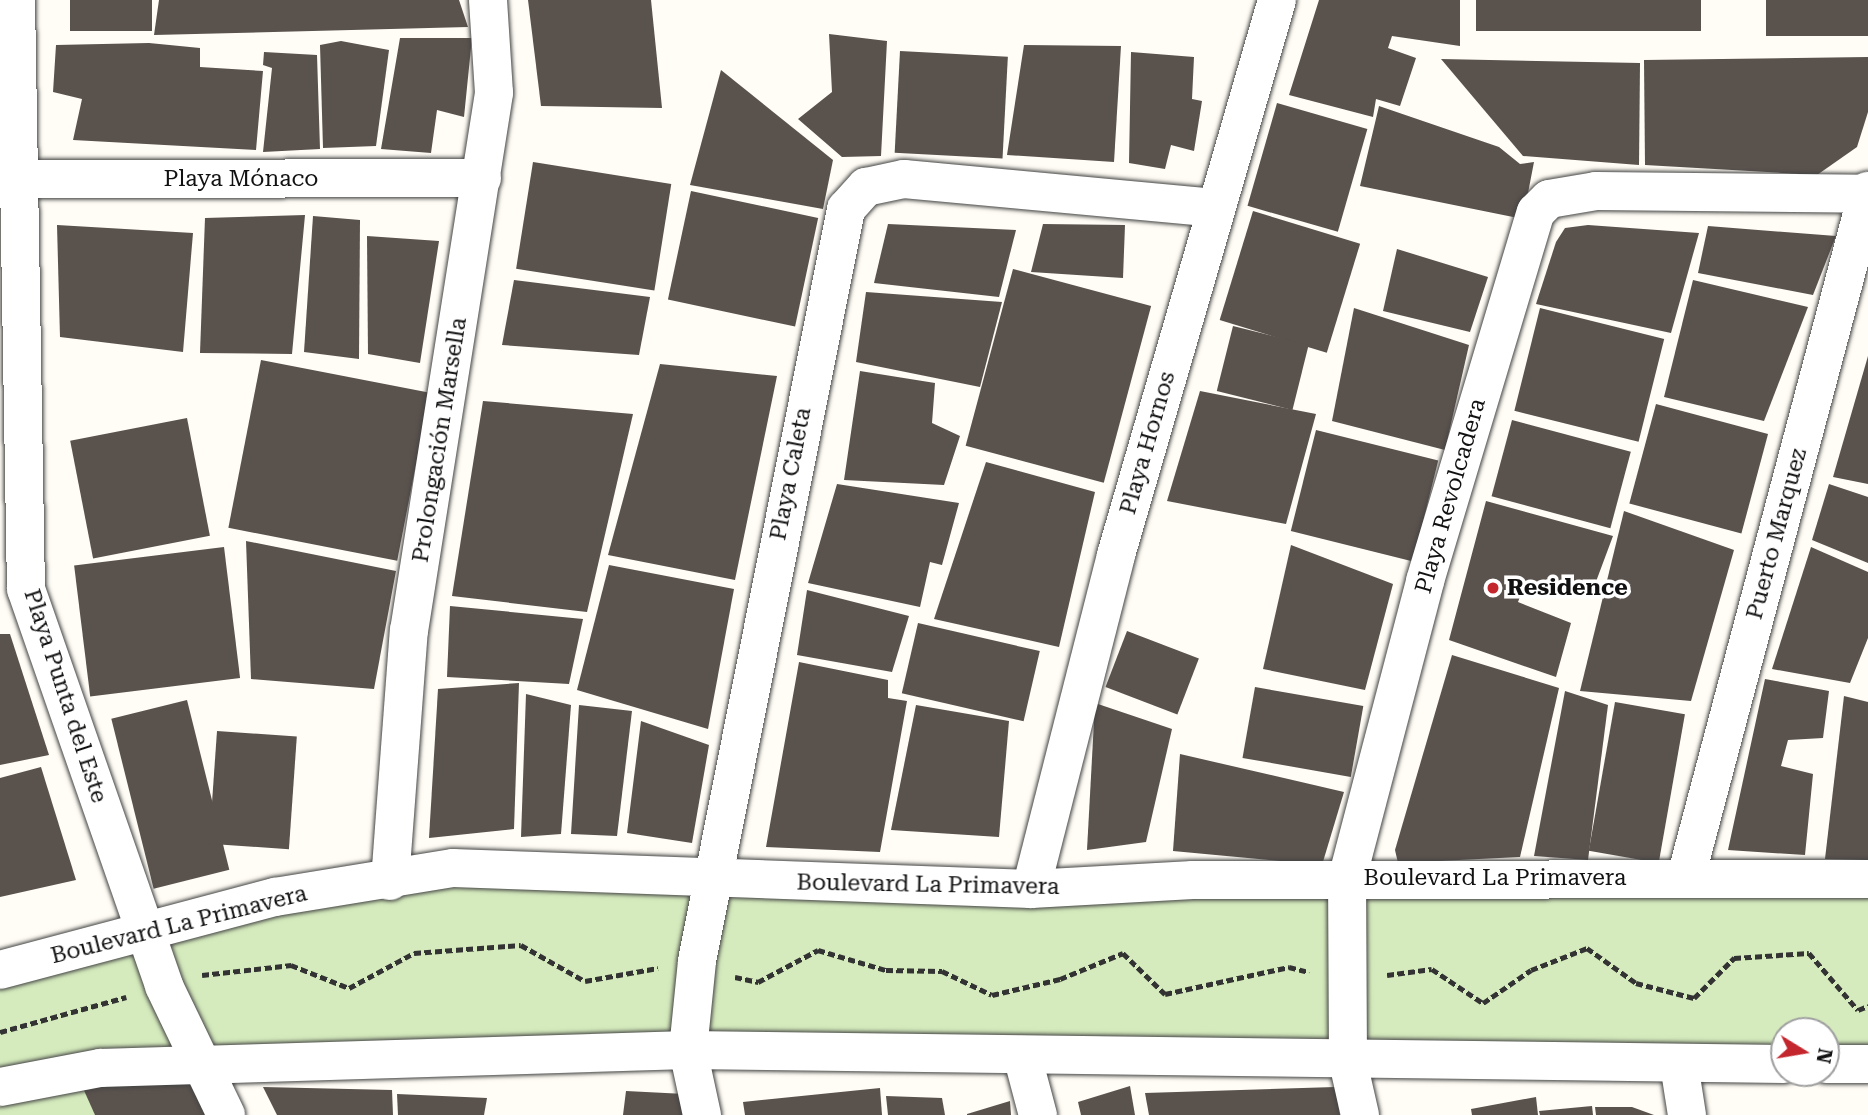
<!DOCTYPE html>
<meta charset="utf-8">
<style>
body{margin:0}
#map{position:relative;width:1868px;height:1115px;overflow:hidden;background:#fffdf5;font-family:"Roboto Serif",serif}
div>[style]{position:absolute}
.green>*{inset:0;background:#d5ebbd}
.building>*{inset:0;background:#5a524d;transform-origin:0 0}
.path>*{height:4.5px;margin-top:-2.25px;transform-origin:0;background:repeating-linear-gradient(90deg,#333 0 7px,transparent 0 10.5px)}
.roads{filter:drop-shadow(0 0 2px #444) drop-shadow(0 0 2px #444)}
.minor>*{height:38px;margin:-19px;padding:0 19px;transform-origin:19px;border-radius:19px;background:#fff}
.dots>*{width:19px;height:19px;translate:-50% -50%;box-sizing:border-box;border:4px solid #fff;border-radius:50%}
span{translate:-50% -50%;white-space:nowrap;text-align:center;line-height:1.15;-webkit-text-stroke:7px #fff;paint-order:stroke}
.street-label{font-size:23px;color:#111}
.poi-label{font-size:23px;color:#111;font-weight:700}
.left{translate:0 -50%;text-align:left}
.north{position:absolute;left:1770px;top:1017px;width:70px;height:70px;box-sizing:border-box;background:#fff;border:2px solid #a0a0a0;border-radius:50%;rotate:101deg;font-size:19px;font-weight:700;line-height:28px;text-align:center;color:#111}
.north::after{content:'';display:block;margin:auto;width:24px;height:32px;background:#c4262e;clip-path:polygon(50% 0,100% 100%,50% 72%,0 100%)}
</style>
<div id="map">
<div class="green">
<div style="clip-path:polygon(356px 886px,1868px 889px,1868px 1056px,1826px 1055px,1826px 1031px,1784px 1031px,1784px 1055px,188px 1056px,95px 1115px,0 1115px,0 969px)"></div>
</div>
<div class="building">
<div style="left:70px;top:0;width:82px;height:31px"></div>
<div style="clip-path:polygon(159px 0,459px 0,468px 27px,154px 35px)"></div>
<div style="clip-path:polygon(528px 0,651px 0,662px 108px,541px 106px)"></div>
<div style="clip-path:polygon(1319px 0,1460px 0,1460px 46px,1392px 36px,1388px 48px,1416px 58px,1400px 106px,1376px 99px,1373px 117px,1289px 95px)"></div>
<div style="left:1476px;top:0;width:225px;height:31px"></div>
<div style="left:1766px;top:0;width:102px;height:36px"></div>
<div style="clip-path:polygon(829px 34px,887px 41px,881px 156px,842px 157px,798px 119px,832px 92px)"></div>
<div style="clip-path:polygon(400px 38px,472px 38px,464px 117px,437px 110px,431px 153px,381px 149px)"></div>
<div style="clip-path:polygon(341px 41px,389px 50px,376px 146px,323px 148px,320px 45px)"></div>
<div style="clip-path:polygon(149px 43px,200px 48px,200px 67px,263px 71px,256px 150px,73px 140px,82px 99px,53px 92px,56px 45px)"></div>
<div style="clip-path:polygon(1024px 45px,1121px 46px,1114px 162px,1007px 155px)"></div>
<div style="left:900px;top:51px;width:108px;height:102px;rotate:3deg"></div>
<div style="clip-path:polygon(264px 52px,317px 55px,320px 149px,263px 152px,272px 68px,263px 65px)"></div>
<div style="clip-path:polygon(1131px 52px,1194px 57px,1192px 99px,1202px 101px,1194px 151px,1171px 145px,1165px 169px,1129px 163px)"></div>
<div style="clip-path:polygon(1868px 57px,1868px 112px,1857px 147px,1817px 175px,1645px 165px,1644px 60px)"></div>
<div style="clip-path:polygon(1441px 59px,1640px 63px,1639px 165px,1523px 156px)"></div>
<div style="clip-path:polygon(721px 70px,833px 160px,823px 209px,690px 185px)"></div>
<div style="left:1277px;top:103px;width:94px;height:107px;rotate:16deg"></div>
<div style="clip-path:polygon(1379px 106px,1499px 147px,1520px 164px,1534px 162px,1523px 219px,1360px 186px)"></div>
<div style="left:533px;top:162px;width:140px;height:108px;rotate:9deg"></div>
<div style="left:691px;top:191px;width:130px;height:111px;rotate:12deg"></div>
<div style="left:1253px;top:211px;width:112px;height:114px;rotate:17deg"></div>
<div style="clip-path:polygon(305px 215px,292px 354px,200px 353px,205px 218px)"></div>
<div style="clip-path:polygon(313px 216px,360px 220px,359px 359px,304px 352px)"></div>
<div style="clip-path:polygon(888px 224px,1016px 230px,999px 297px,874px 283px)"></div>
<div style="clip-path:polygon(1043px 224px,1125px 225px,1123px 278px,1031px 272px)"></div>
<div style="clip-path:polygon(57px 225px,193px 233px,183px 352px,60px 337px)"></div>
<div style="clip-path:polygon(1588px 225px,1699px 233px,1671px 333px,1536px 304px,1556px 242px,1565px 228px)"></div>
<div style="clip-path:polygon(1708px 226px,1836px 236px,1813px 295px,1698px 273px)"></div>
<div style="clip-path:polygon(367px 236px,439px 241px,420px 363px,368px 354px)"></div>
<div style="clip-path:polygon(1397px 249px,1488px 277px,1470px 332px,1383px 311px)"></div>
<div style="left:1013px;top:269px;width:143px;height:183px;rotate:15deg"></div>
<div style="clip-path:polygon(514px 280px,650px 297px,639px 355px,502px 345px)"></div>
<div style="clip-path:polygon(1693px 280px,1808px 307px,1764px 421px,1664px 397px)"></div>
<div style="clip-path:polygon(866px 292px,1002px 302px,980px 387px,856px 362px)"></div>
<div style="clip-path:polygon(1354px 308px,1469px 345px,1445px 450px,1332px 421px)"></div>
<div style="left:1540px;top:308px;width:128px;height:106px;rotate:14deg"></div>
<div style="left:1233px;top:326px;width:78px;height:67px;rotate:14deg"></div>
<div style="clip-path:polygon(1868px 356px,1868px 484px,1833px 477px)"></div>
<div style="left:261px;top:360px;width:172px;height:171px;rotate:11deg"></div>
<div style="clip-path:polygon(660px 364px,777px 376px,735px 580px,608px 555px)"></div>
<div style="clip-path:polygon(860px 371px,935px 383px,932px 423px,960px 436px,944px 485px,844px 480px)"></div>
<div style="clip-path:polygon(1200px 391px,1316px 414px,1286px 524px,1167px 501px)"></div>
<div style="clip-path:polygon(483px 401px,633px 414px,587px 612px,452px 596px)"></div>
<div style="left:1656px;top:404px;width:116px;height:103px;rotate:15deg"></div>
<div style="left:187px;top:418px;width:120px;height:119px;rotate:79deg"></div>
<div style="left:1512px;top:420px;width:123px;height:79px;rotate:15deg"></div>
<div style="left:1316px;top:430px;width:126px;height:104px;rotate:14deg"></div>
<div style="clip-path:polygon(986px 462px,1095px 492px,1059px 647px,934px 619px)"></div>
<div style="clip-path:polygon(837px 484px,959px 503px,942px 565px,930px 562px,920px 607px,808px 583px)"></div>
<div style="clip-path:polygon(1829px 484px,1868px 497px,1868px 563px,1812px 540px)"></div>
<div style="clip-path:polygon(1486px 501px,1613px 536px,1591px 595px,1526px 581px,1518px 602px,1571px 623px,1556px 677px,1449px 640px)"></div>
<div style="clip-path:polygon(1624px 511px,1734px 550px,1691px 701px,1580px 691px)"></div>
<div style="clip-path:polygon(246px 541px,396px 571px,374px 689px,251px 679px)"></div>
<div style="clip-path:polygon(1291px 545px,1393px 584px,1365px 690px,1263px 669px)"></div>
<div style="left:224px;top:547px;width:132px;height:151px;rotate:83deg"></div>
<div style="clip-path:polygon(1811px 547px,1868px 572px,1868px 638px,1850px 683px,1772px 669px)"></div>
<div style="clip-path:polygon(609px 565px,734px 589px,708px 729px,577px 690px)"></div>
<div style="clip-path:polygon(807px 590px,909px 616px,892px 672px,797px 655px)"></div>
<div style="clip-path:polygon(450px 606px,583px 619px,569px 684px,447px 677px)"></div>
<div style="left:918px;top:623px;width:125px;height:72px;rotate:13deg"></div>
<div style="left:1127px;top:631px;width:77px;height:60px;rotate:21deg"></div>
<div style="clip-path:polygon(0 634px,10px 634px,49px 755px,0 765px)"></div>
<div style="clip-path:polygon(1452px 655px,1559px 688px,1520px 857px,1398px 863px,1395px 850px)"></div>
<div style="clip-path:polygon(799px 662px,888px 680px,888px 698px,907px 701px,880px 852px,766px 847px)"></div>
<div style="clip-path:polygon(1765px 679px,1829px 691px,1823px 738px,1788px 740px,1781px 766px,1813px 774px,1805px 855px,1728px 850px)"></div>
<div style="clip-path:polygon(519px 683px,514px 829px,429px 838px,438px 689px)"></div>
<div style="left:1255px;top:687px;width:110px;height:72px;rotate:10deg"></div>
<div style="clip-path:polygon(1565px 691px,1608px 705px,1588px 860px,1534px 856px)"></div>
<div style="clip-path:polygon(526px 694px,571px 705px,561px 834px,521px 837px)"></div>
<div style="clip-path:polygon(1844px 696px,1868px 702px,1868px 860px,1825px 859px)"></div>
<div style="left:187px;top:700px;width:175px;height:78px;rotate:76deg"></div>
<div style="left:1615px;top:702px;width:71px;height:151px;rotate:10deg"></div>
<div style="clip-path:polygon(1095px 703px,1172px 729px,1146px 842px,1087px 850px)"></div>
<div style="clip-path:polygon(579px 705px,632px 711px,617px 836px,571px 834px)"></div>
<div style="clip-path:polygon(916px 705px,1009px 721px,999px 837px,891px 830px)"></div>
<div style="clip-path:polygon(641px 721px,709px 745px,692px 843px,627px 833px)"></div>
<div style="left:217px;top:731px;width:80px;height:113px;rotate:4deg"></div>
<div style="clip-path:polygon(1180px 754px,1344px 792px,1322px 865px,1173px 851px)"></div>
<div style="clip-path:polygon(41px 767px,76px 880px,0 897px,0 778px)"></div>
<div style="clip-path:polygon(191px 1075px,210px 1115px,95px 1115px,82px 1086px)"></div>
<div style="clip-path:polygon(1130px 1086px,1135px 1115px,1081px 1115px,1078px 1102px)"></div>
<div style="clip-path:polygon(263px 1087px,392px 1090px,393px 1115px,277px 1115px)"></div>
<div style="clip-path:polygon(1335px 1087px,1340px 1115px,1149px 1115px,1145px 1093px)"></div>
<div style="clip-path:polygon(880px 1088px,882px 1115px,745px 1115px,743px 1102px)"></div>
<div style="clip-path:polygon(626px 1091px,685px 1094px,686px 1115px,623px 1115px)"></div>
<div style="clip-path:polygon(397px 1094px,487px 1098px,484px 1115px,398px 1115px)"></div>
<div style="clip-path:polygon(886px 1096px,942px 1098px,945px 1115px,888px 1115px)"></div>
<div style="clip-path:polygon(1536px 1097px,1538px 1115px,1472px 1115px,1471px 1109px)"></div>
<div style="clip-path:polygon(1010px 1101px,1011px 1115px,967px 1115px,967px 1114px)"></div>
<div style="clip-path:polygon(1592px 1106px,1593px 1115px,1540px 1115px,1539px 1111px)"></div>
<div style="clip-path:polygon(1595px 1107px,1632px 1107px,1654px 1115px,1596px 1115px)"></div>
</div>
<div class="path">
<div style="left:202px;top:975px;width:90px;rotate:-6.4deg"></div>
<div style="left:291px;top:965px;width:62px;rotate:21.6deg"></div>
<div style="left:349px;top:988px;width:74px;rotate:-28.3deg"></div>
<div style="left:414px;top:953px;width:107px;rotate:-4.3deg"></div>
<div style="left:521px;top:945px;width:73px;rotate:29.4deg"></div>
<div style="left:585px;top:981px;width:74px;rotate:-10.1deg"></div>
<div style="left:1387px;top:975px;width:45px;rotate:-7.6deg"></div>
<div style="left:1432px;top:969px;width:61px;rotate:33.7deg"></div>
<div style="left:1483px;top:1003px;width:58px;rotate:-34.5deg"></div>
<div style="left:1531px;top:970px;width:60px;rotate:-21.4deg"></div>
<div style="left:1587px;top:948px;width:60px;rotate:35.5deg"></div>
<div style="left:1636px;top:983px;width:60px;rotate:14.5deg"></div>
<div style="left:1694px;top:998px;width:57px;rotate:-45deg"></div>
<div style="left:1734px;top:958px;width:75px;rotate:-3.8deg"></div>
<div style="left:1809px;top:953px;width:75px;rotate:49.3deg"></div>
<div style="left:1858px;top:1010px;width:11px;rotate:-22deg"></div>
<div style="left:735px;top:977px;width:24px;rotate:12deg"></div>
<div style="left:758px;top:982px;width:68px;rotate:-28.1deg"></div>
<div style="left:818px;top:950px;width:71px;rotate:16.4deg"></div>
<div style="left:886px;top:970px;width:56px;rotate:1deg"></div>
<div style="left:942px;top:971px;width:55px;rotate:25.6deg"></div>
<div style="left:992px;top:995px;width:70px;rotate:-13.2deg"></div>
<div style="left:1060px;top:979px;width:68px;rotate:-22.4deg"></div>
<div style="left:1123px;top:953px;width:59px;rotate:44.3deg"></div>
<div style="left:1165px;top:994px;width:127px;rotate:-12.3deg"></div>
<div style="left:1289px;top:967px;width:21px;rotate:14deg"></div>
<div style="left:0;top:1032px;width:131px;rotate:-15.5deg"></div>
</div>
<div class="roads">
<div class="minor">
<div style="left:16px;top:0;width:589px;rotate:89.03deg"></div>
<div style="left:26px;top:589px;width:420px;rotate:70.8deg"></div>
<div style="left:164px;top:986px;width:143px;rotate:64.3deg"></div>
<div style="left:0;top:179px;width:482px;rotate:-0.1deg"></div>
<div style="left:1686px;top:877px;width:710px;rotate:-75.14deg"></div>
<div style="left:390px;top:881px;width:251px;rotate:-85.7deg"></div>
<div style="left:409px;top:631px;width:545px;rotate:-81.02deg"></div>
<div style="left:494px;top:93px;width:93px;rotate:-93.7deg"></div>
<div style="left:1031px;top:889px;width:345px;rotate:-75.7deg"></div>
<div style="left:1116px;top:555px;width:578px;rotate:-73.82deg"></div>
<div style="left:0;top:970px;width:285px;rotate:-14.9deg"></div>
<div style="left:275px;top:897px;width:180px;rotate:-9.3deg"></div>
<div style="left:453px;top:868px;width:578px;rotate:2.08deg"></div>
<div style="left:1031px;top:889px;width:162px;rotate:-3.2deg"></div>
<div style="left:1193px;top:880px;width:675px;rotate:-0.08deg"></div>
<div style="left:1022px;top:1055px;width:62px;rotate:75.1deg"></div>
<div style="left:1679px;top:1064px;width:52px;rotate:81.1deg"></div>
<div style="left:1826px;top:1064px;width:42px"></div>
<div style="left:0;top:1087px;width:102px;rotate:-10.8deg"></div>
<div style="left:100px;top:1068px;width:588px;rotate:-1.75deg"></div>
<div style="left:688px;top:1050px;width:1096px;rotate:0.73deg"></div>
<div style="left:702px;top:1115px;width:66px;rotate:-102.2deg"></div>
<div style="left:688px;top:1050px;width:89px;rotate:-84.2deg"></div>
<div style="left:697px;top:961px;width:767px;rotate:-78.79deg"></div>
<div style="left:846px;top:209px;width:30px;rotate:-48deg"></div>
<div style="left:866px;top:187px;width:39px;rotate:-12deg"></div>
<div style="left:904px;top:179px;width:312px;rotate:5.3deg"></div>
<div style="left:1360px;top:1115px;width:54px;rotate:-102.8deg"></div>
<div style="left:1348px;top:1062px;width:183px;rotate:-90.3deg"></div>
<div style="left:1347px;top:879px;width:308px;rotate:-75.3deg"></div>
<div style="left:1425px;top:581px;width:385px;rotate:-73.3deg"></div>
<div style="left:1536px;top:212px;width:18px;rotate:-45deg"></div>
<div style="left:1549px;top:199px;width:48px;rotate:-9.7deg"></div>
<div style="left:1596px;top:191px;width:271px;rotate:0.6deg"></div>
</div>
</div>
<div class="dots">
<div style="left:1493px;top:588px;background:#c4262e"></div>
</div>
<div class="street-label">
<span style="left:241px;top:179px">Playa Mónaco</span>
<span style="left:440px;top:440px;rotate:-81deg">Prolongación Marsella</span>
<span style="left:1148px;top:443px;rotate:-74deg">Playa Hornos</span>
<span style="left:791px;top:474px;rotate:-79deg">Playa Caleta</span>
<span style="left:1451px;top:496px;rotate:-74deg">Playa Revolcadera</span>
<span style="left:1777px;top:534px;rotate:-75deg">Puerto Marquez</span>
<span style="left:65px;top:696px;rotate:72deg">Playa Punta del Este</span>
<span style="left:1495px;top:878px">Boulevard La Primavera</span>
<span style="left:928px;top:885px;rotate:1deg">Boulevard La Primavera</span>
<span style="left:179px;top:925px;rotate:-14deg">Boulevard La Primavera</span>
</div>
<div class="poi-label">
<span class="left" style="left:1507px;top:588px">Residence</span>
</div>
<div class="north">N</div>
</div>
